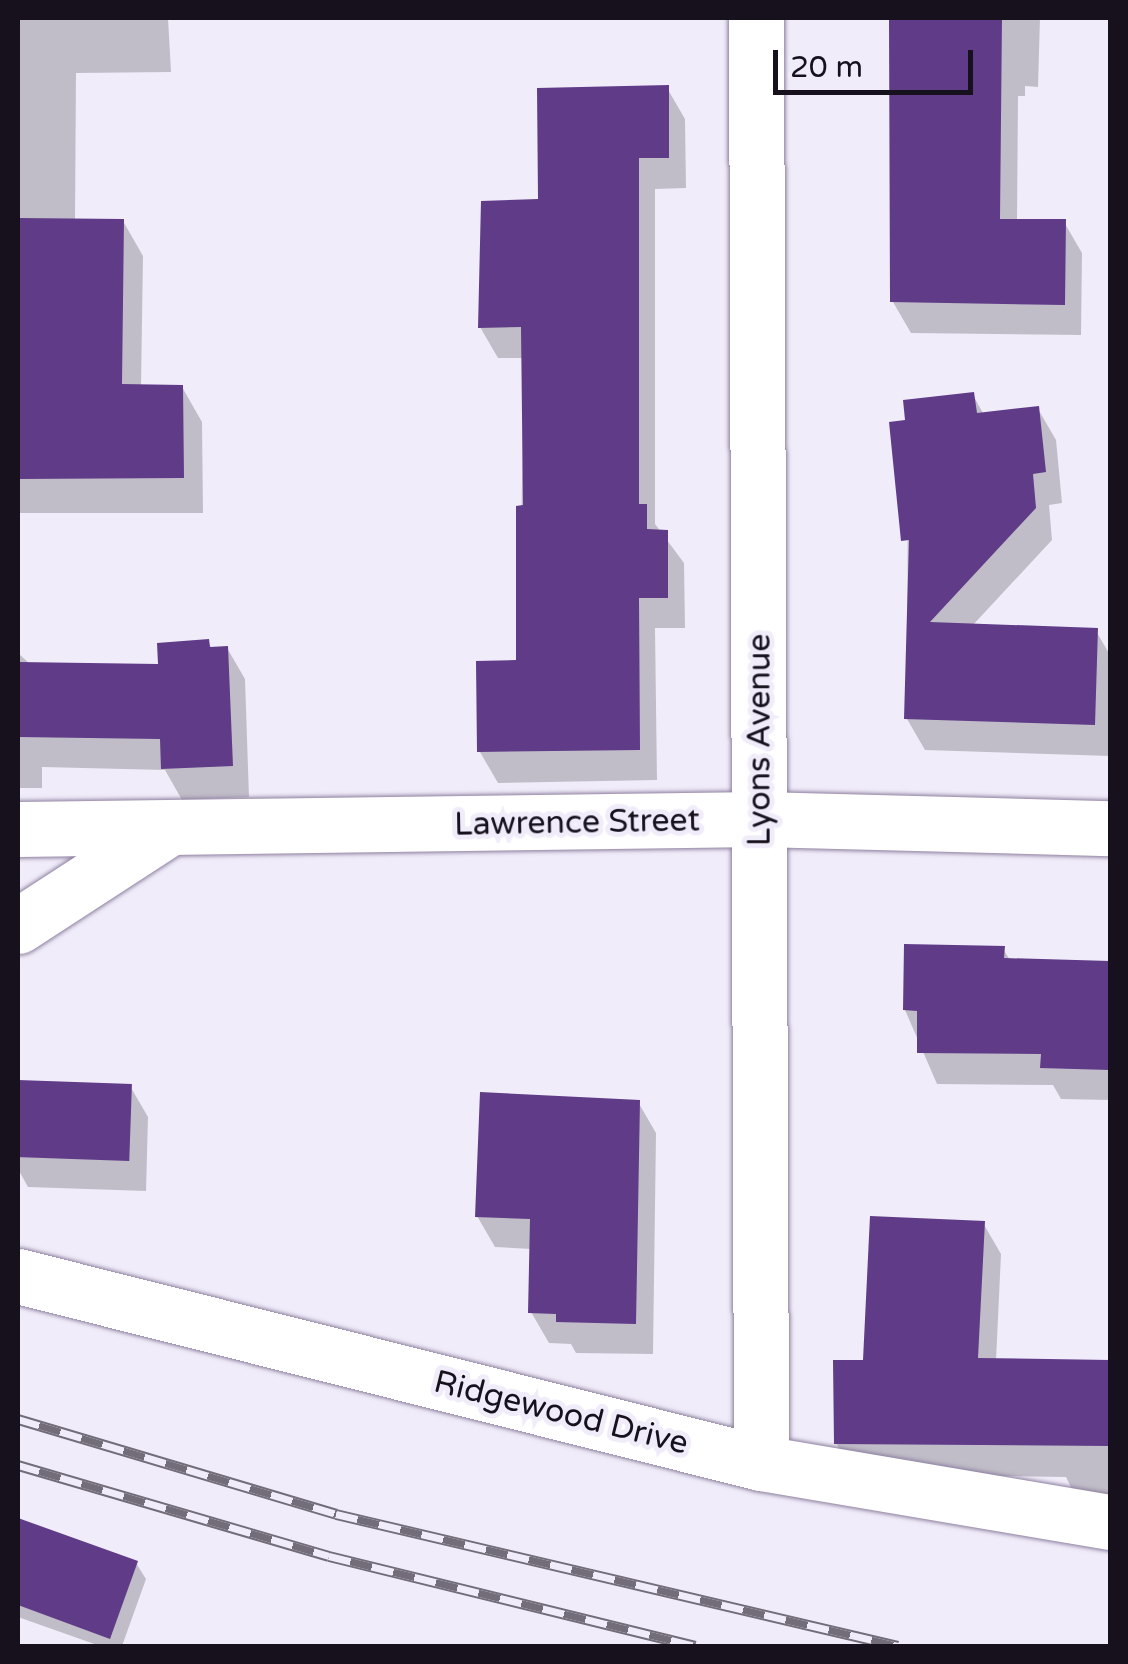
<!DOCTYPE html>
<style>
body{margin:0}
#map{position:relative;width:1128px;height:1664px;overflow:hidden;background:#f1ecfa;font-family:"Varela Round",sans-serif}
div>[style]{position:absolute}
.shadow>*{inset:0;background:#0003}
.building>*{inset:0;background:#5f3b88;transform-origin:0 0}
.roads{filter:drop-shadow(0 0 2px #8d809f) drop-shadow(0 0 2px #8d809f)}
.street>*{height:55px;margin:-27.5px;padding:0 27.5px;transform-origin:27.5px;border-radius:27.5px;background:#fff}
.rail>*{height:11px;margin-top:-5.5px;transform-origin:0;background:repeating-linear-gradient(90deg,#f1ecfa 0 22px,#726d79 0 44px);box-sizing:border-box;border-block:2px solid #726d79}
span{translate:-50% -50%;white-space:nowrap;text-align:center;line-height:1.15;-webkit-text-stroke:10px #f1ecfa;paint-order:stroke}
.street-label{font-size:32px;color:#16111c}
.frame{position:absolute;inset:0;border:20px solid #16111c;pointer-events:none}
.scale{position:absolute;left:773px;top:50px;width:200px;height:45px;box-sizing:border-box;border:5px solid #16111c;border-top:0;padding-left:12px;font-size:30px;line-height:35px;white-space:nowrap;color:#16111c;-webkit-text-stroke:8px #f1ecfa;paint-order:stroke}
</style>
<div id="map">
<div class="shadow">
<div style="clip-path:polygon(18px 18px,168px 18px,171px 72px,76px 73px,75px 221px,123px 221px,143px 256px,141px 387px,182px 387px,202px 422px,203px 513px,18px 513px)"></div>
<div style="clip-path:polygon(892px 18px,1040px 18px,1038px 87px,1025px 86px,1025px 96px,1018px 96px,1017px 221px,1064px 222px,1082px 253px,1081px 335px,911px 333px,893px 302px)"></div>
<div style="clip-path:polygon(667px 88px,685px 119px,686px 188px,655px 189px,655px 524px,684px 563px,685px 628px,655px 628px,657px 780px,498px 783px,480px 752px,519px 663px,524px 358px,498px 358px,480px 327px,540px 202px)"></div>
<div style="clip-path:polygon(973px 395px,984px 415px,1038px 409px,1056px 440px,1062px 503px,1049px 505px,1052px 540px,972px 626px,1096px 631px,1110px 655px,1110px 756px,925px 750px,907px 719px,908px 422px)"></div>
<div style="clip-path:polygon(208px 642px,212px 649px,227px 648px,245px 679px,249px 797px,182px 800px,165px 770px,42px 767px,42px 788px,18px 788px,18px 653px,31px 665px,161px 667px)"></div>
<div style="clip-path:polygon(1003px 949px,1010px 960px,1110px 964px,1110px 1100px,1061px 1099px,1053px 1085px,937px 1084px,905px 1010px)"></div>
<div style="clip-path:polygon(18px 1082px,130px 1086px,148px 1117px,146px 1191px,28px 1187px,18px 1169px)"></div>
<div style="clip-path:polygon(638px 1102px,656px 1133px,653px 1354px,576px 1353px,571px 1344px,549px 1343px,531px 1312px,532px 1249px,495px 1247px,477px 1216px)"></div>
<div style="clip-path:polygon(983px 1223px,1001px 1254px,996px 1361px,1110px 1362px,1110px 1520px,1084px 1513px,1066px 1477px,854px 1474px,836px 1443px,865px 1362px)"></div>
<div style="clip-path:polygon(18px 1521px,136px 1563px,146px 1579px,122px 1646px,100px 1646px,18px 1617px)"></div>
</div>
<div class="building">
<div style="clip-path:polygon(889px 18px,1002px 18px,1000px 219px,1066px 219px,1065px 305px,890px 302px)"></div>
<div style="clip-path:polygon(669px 85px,669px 158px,639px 158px,639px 504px,647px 504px,647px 529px,668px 530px,668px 598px,639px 598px,640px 750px,477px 752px,476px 661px,516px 660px,516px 506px,523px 505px,521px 327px,478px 328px,481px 201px,538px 199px,537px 88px)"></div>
<div style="clip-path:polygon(18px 218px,124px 219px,122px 384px,183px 385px,184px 478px,18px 479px)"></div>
<div style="clip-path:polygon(974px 392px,977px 413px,1039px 406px,1046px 472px,1033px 474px,1036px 508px,930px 622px,1098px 628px,1095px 725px,904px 719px,909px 540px,901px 541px,889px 422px,905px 420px,903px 400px)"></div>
<div style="clip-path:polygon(209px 639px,210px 647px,228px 646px,233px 766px,161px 769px,160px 739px,18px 737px,18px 662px,158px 664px,157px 643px)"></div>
<div style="clip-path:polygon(904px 944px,1005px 946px,1004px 958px,1110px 961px,1110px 1070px,1040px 1068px,1041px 1054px,917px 1053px,917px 1011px,903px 1010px)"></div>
<div style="left:18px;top:1080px;width:114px;height:77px;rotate:2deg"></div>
<div style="clip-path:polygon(480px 1092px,640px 1100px,636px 1324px,556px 1322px,556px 1314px,528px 1313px,530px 1219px,475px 1217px)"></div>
<div style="clip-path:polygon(870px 1216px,985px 1221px,978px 1358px,1110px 1360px,1110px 1446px,834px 1444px,833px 1360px,863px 1360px)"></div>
<div style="clip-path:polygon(18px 1518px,138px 1561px,110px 1639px,18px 1605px)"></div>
</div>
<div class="roads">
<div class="street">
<div style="left:756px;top:18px;width:1445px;rotate:89.8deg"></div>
<div style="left:18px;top:829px;width:742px;rotate:-0.77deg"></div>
<div style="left:760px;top:819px;width:350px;rotate:1.5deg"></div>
<div style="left:18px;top:926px;width:173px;rotate:-33deg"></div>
<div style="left:18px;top:1276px;width:766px;rotate:14.13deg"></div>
<div style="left:761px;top:1463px;width:354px;rotate:9.6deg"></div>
</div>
</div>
<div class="rail">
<div style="left:18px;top:1419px;width:332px;rotate:16.6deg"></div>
<div style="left:336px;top:1514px;width:577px;rotate:13.22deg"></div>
<div style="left:18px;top:1465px;width:324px;rotate:16.3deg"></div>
<div style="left:329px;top:1556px;width:377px;rotate:13.8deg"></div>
</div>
<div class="street-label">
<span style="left:760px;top:740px;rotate:-90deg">Lyons Avenue</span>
<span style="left:577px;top:823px;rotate:-1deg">Lawrence Street</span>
<span style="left:561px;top:1413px;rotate:14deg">Ridgewood Drive</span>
</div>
<div class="frame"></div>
<div class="scale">20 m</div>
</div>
